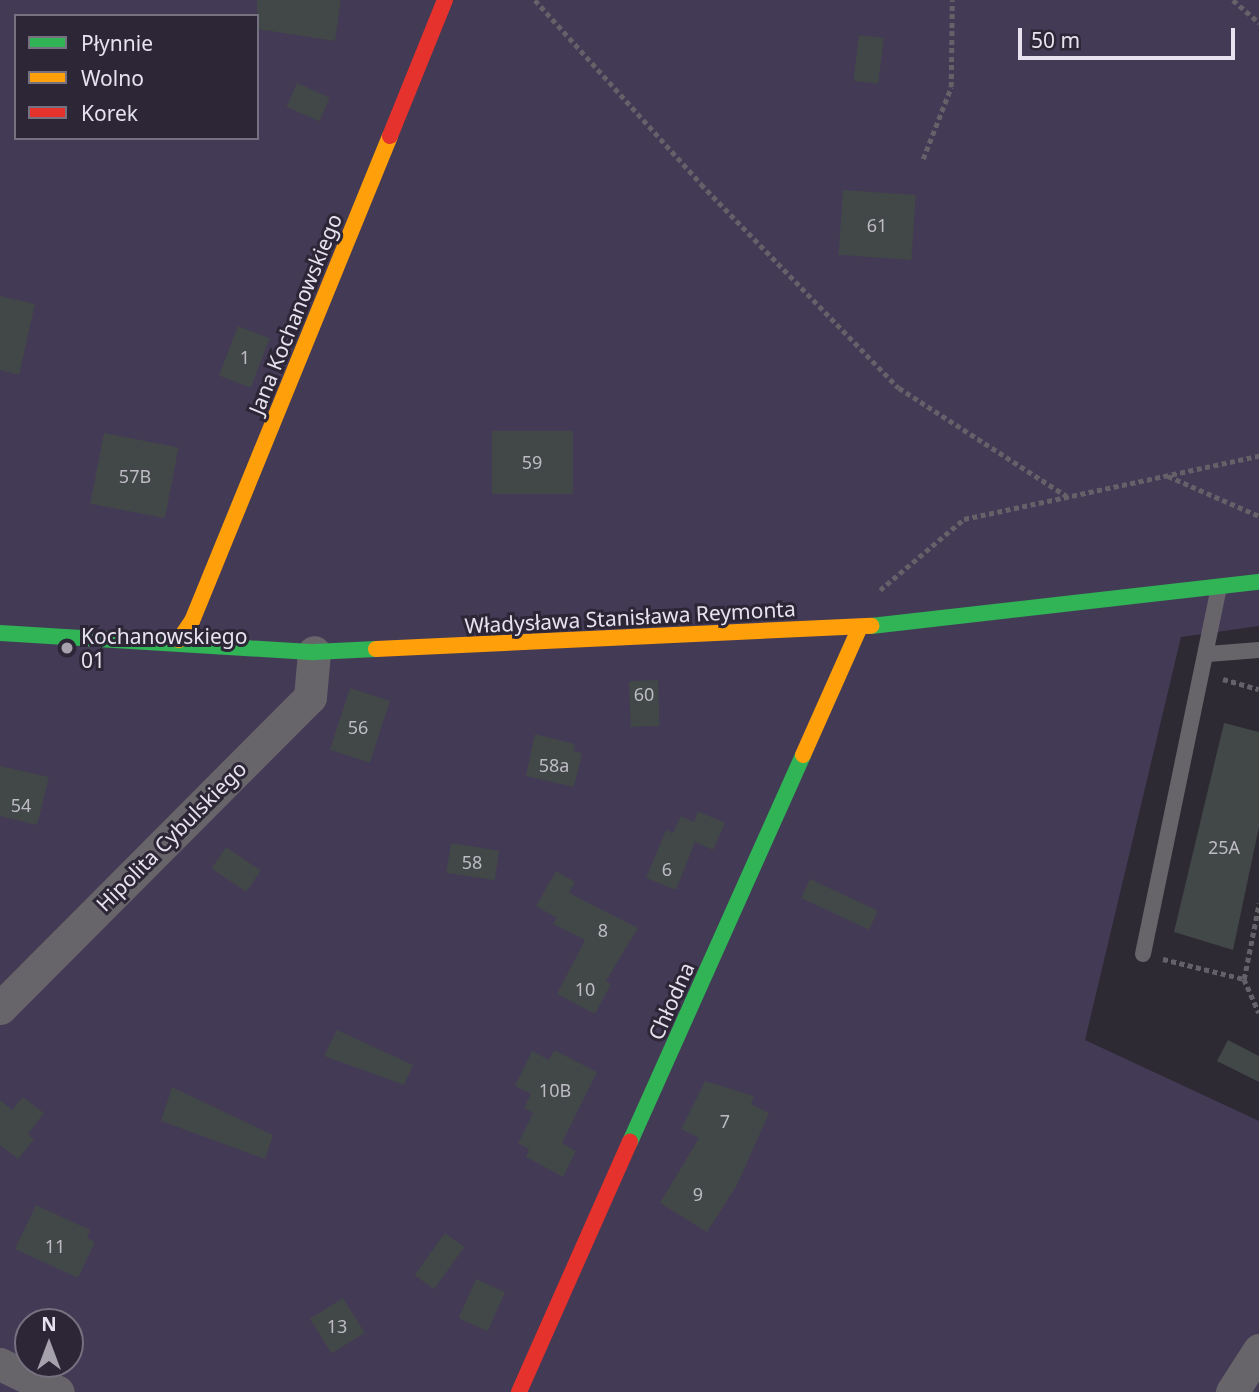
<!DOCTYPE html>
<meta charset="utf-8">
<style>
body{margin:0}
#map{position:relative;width:1259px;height:1392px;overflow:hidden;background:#2d2a33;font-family:"Noto Sans",sans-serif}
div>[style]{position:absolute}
.green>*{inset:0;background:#433a56}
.building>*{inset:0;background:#424748;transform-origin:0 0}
.path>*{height:4.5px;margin-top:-2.25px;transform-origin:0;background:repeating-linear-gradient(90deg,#646168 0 5px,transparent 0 8.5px)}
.lane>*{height:16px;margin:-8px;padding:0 8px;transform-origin:8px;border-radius:8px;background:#67656a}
.street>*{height:33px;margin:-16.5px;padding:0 16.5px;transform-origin:16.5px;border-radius:16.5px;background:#67656a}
.fast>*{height:16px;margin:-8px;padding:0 8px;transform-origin:8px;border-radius:8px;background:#30b455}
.slow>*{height:16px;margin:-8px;padding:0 8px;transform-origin:8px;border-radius:8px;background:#ff9f0a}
.jam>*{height:16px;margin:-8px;padding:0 8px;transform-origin:8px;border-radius:8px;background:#e5322d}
.dots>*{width:19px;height:19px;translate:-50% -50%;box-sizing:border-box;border:4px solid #2c2637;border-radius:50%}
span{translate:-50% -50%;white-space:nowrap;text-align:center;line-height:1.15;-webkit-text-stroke:6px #2c2637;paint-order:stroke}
.number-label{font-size:18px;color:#bdbbc4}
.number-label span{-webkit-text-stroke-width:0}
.street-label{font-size:21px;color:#e6e2ee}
.poi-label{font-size:21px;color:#e6e2ee}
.left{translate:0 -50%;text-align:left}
.legend{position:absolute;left:14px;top:14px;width:245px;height:126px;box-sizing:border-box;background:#2c2637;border:2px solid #767180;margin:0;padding:9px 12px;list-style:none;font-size:21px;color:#e6e2ee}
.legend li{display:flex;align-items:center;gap:14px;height:35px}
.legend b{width:35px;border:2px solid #767180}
.north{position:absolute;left:14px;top:1308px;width:70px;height:70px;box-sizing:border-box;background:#2c2637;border:2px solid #767180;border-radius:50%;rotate:0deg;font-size:19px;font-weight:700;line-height:28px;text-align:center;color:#e6e2ee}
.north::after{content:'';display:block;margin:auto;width:24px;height:32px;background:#a5a2ad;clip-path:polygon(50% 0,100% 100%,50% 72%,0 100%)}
.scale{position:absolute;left:1018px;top:28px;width:217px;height:32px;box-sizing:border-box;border:4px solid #e6e2ee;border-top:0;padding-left:9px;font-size:21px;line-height:24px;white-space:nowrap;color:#e6e2ee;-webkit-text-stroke:5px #2c2637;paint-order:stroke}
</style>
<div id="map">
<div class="green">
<div style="clip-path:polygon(evenodd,0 0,1259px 0,1259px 626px,1181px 637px,1085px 1040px,1259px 1121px,1259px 1392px,0 1392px,0 0,16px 16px,257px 16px,257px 138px,16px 138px,16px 16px,0 0,28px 1322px,70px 1322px,70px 1364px,28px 1364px,28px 1322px)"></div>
</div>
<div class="building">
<div style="clip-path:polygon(257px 0,341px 0,335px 41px,257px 29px)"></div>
<div style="left:859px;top:35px;width:25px;height:46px;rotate:7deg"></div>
<div style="left:297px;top:83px;width:36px;height:26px;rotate:24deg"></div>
<div style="left:843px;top:190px;width:73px;height:65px;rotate:4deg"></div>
<div style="clip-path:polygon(0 296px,35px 304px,19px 375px,0 370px)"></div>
<div style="left:238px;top:326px;width:34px;height:53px;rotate:21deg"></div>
<div style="left:492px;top:431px;width:81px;height:63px"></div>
<div style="left:104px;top:433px;width:76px;height:72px;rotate:11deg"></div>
<div style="left:658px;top:680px;width:46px;height:29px;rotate:88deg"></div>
<div style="left:350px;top:688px;width:42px;height:65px;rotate:18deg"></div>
<div style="clip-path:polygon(1224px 723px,1259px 732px,1259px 827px,1233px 950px,1174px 932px)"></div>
<div style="clip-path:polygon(535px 734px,575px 744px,573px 751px,582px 753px,574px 787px,526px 776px)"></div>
<div style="clip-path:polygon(0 766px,49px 777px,37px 825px,0 816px)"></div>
<div style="clip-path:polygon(698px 811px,725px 823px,713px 850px,695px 842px,676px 890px,646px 878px,666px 830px,673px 833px,681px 816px,694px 822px)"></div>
<div style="left:451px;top:843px;width:49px;height:30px;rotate:9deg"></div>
<div style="left:226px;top:847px;width:42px;height:26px;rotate:34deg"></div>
<div style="clip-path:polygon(556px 871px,575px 882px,569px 893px,638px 928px,606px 981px,611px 984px,595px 1014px,557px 994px,585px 940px,553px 924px,557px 918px,536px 906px)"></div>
<div style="left:810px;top:879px;width:75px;height:21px;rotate:25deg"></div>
<div style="clip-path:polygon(337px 1030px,413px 1065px,404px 1085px,324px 1056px)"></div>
<div style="clip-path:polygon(1228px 1040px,1259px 1056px,1259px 1082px,1217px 1061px)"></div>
<div style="clip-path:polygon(554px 1050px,597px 1072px,562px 1143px,576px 1151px,563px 1177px,526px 1157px,529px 1149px,518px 1143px,533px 1113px,524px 1108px,531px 1094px,515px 1086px,532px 1051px,549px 1060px)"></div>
<div style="clip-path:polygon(705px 1081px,754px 1096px,751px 1104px,769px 1113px,737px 1185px,707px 1232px,660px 1203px,699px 1138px,681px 1129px)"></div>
<div style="clip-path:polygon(172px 1087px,273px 1135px,265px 1159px,161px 1121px)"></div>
<div style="clip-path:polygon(23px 1097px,44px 1113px,28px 1134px,34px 1139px,18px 1159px,0 1145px,0 1100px,12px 1110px)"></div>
<div style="clip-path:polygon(36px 1205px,90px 1230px,87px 1238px,95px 1242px,78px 1278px,15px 1249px)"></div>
<div style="left:445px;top:1233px;width:24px;height:52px;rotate:36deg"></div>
<div style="left:476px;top:1279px;width:32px;height:43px;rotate:24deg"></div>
<div style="left:343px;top:1298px;width:41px;height:39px;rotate:58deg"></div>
</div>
<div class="path">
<div style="left:535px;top:0;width:248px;rotate:47.9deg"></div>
<div style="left:701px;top:184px;width:284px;rotate:45.9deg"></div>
<div style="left:899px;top:388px;width:201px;rotate:32.8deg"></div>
<div style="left:1233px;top:0;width:35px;rotate:41deg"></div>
<div style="left:923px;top:159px;width:77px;rotate:-68.7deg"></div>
<div style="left:951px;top:87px;width:87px;rotate:-89.3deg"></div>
<div style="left:1168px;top:476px;width:99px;rotate:23.7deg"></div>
<div style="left:880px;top:590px;width:110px;rotate:-40.2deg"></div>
<div style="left:964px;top:519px;width:302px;rotate:-12.1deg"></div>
<div style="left:1223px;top:679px;width:37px;rotate:16deg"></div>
<div style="left:1163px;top:959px;width:83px;rotate:13.9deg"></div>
<div style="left:1244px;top:979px;width:77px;rotate:-78.8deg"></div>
<div style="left:1244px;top:979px;width:37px;rotate:66deg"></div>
</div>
<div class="lane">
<div style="left:1208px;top:654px;width:51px;rotate:-4.5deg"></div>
<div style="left:1143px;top:954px;width:375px;rotate:-78.3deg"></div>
</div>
<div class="street">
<div style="left:0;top:1008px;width:439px;rotate:-45.1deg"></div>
<div style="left:310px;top:697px;width:45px;rotate:-84.9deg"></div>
<div style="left:0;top:1364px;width:64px;rotate:25.8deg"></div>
<div style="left:1232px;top:1392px;width:50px;rotate:-57.3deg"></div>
</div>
<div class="fast">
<div style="left:871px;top:626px;width:390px;rotate:-6.5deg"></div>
<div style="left:0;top:633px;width:315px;rotate:3.5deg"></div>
<div style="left:314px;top:652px;width:62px;rotate:-2.8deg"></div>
<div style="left:630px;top:1142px;width:424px;rotate:-65.9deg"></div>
</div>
<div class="slow">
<div style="left:179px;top:640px;width:23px;rotate:-56deg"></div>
<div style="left:192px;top:621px;width:524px;rotate:-67.79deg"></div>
<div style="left:376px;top:649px;width:496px;rotate:-2.7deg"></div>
<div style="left:803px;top:755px;width:140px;rotate:-66deg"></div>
</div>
<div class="jam">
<div style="left:390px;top:136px;width:147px;rotate:-68deg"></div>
<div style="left:519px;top:1392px;width:274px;rotate:-66.1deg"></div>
</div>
<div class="dots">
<div style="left:67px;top:648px;background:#a5a2ad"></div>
</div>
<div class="number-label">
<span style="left:877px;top:225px">61</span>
<span style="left:245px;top:357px">1</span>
<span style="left:532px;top:462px">59</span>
<span style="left:135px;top:476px">57B</span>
<span style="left:644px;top:694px">60</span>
<span style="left:358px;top:727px">56</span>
<span style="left:554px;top:765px">58a</span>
<span style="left:21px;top:805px">54</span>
<span style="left:1224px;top:847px">25A</span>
<span style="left:472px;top:862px">58</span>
<span style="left:667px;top:869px">6</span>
<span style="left:603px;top:930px">8</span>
<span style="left:585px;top:989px">10</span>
<span style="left:555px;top:1090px">10B</span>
<span style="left:725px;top:1121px">7</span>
<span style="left:698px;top:1194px">9</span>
<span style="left:55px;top:1246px">11</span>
<span style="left:337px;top:1326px">13</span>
</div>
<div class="street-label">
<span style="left:295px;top:314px;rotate:-68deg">Jana Kochanowskiego</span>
<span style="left:630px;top:617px;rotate:-3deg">Władysława Stanisława Reymonta</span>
<span style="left:171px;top:836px;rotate:-45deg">Hipolita Cybulskiego</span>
<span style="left:671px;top:1001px;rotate:-66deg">Chłodna</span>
</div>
<div class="poi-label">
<span class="left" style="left:81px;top:648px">Kochanowskiego<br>01</span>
</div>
<ul class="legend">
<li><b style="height:9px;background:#30b455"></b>Płynnie</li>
<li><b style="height:9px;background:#ff9f0a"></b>Wolno</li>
<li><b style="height:9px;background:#e5322d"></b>Korek</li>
</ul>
<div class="north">N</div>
<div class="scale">50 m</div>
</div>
